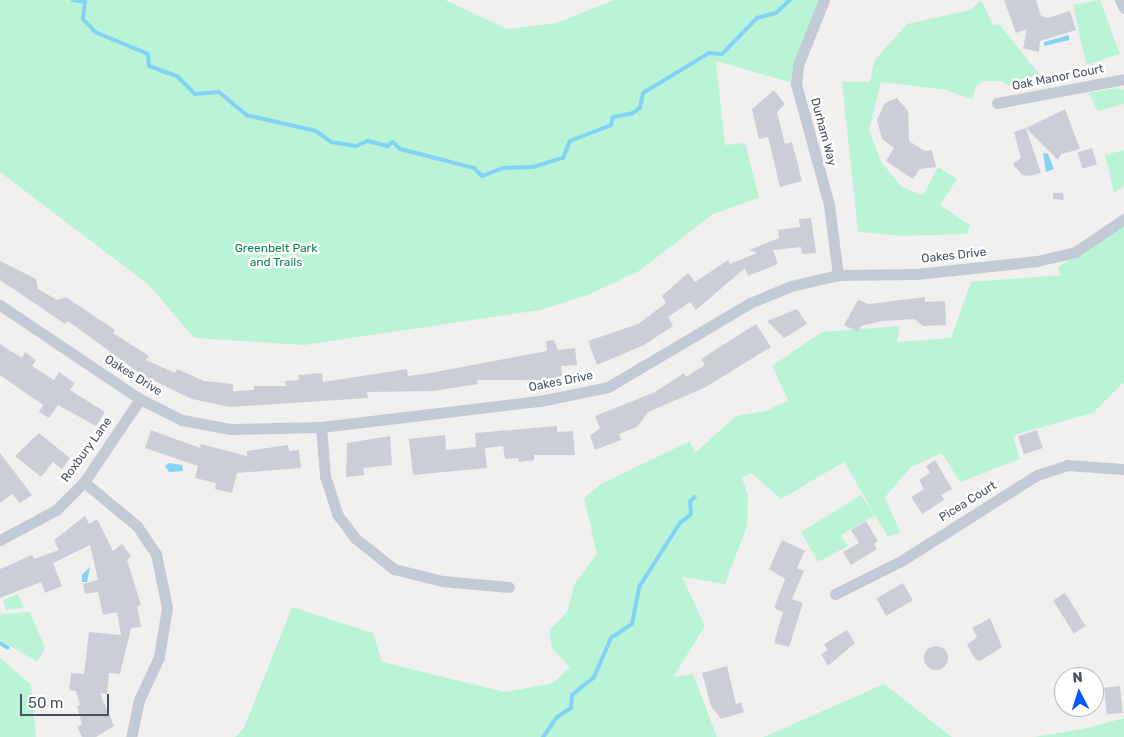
<!DOCTYPE html>
<style>
body{margin:0}
#map{position:relative;width:1124px;height:737px;overflow:hidden;background:#f2f0ef;font-family:Rubik,sans-serif}
div>[style]{position:absolute}
.green>*{inset:0;background:#baf4d6}
.water>*{inset:0;background:#82d2f5}
.stream>*{height:4px;margin:-2px;padding:0 2px;transform-origin:2px;border-radius:2px;background:#82d2f5}
.building>*{inset:0;background:#cbced6;transform-origin:0 0}
.round{border-radius:50%}
.minor>*{height:11px;margin:-5.5px;padding:0 5.5px;transform-origin:5.5px;border-radius:5.5px;background:#c2cad6}
span{translate:-50% -50%;white-space:nowrap;text-align:center;line-height:1.15;-webkit-text-stroke:5px #fff;paint-order:stroke}
.street-label{font-size:12px;color:#45515f}
.park-label{font-size:12px;color:#0d8454}
.north{position:absolute;left:1054px;top:667px;width:50px;height:50px;box-sizing:border-box;background:#fff;border:1px solid #b5b9bf;border-radius:50%;rotate:355deg;font-size:14px;font-weight:700;line-height:20px;text-align:center;color:#45515f}
.north::after{content:'';display:block;margin:auto;width:18px;height:22px;background:#0657f6;clip-path:polygon(50% 0,100% 100%,50% 72%,0 100%)}
.scale{position:absolute;left:20px;top:694px;width:89px;height:22px;box-sizing:border-box;border:2px solid #45515f;border-top:0;padding-left:6px;font-size:15px;line-height:18px;white-space:nowrap;color:#45515f;-webkit-text-stroke:4px #fff;paint-order:stroke}
</style>
<div id="map">
<div class="green">
<div style="clip-path:polygon(0 0,445px 0,507px 29px,556px 23px,614px 0,824px 0,796px 84px,716px 61px,725px 145px,745px 143px,759px 198px,713px 214px,639px 271px,588px 295px,540px 310px,304px 345px,194px 338px,149px 285px,0 172px)"></div>
<div style="clip-path:polygon(981px 0,993px 25px,999px 24px,1041px 76px,1038px 86px,1017px 90px,1001px 81px,984px 81px,976px 86px,972px 99px,946px 90px,881px 82px,869px 130px,881px 162px,902px 187px,923px 195px,938px 167px,957px 179px,940px 205px,970px 225px,967px 234px,903px 236px,858px 232px,842px 82px,870px 82px,874px 61px,907px 24px,970px 10px)"></div>
<div style="clip-path:polygon(1100px 0,1120px 54px,1086px 65px,1073px 5px)"></div>
<div style="clip-path:polygon(1118px 88px,1124px 90px,1124px 104px,1098px 111px,1088px 93px)"></div>
<div style="clip-path:polygon(1124px 150px,1124px 186px,1114px 193px,1105px 155px)"></div>
<div style="clip-path:polygon(1124px 224px,1124px 382px,1093px 413px,1017px 434px,1013px 437px,1020px 459px,960px 482px,942px 453px,911px 467px,885px 497px,900px 532px,888px 537px,875px 515px,841px 535px,848px 546px,818px 562px,801px 532px,861px 495px,875px 515px,844px 462px,781px 499px,751px 473px,742px 478px,748px 495px,747px 526px,725px 584px,682px 577px,705px 626px,673px 677px,693px 674px,717px 737px,235px 737px,244px 728px,292px 607px,373px 633px,382px 662px,505px 692px,553px 683px,570px 667px,552px 648px,549px 631px,567px 612px,575px 583px,597px 554px,584px 498px,601px 484px,690px 441px,695px 453px,736px 416px,766px 411px,788px 400px,772px 366px,822px 332px,899px 326px,897px 342px,951px 338px,971px 282px,1061px 275px,1058px 267px)"></div>
<div style="clip-path:polygon(18px 594px,24px 608px,6px 610px,3px 600px)"></div>
<div style="clip-path:polygon(30px 612px,45px 648px,37px 662px,0 640px,0 614px)"></div>
<div style="clip-path:polygon(0 658px,31px 685px,36px 737px,0 737px)"></div>
<div style="clip-path:polygon(884px 684px,952px 737px,763px 737px,773px 733px)"></div>
<div style="clip-path:polygon(1124px 718px,1124px 737px,1034px 737px,1083px 729px)"></div>
</div>
<div class="water">
<div style="clip-path:polygon(1069px 35px,1069px 40px,1044px 46px,1044px 42px)"></div>
<div style="clip-path:polygon(1043px 153px,1048px 154px,1054px 169px,1046px 172px)"></div>
<div style="clip-path:polygon(169px 463px,182px 465px,183px 471px,169px 472px,165px 466px)"></div>
<div style="clip-path:polygon(90px 567px,87px 582px,82px 582px,82px 575px)"></div>
</div>
<div class="stream">
<div style="left:73px;top:0;width:12px;rotate:9deg"></div>
<div style="left:85px;top:2px;width:17px;rotate:97deg"></div>
<div style="left:83px;top:19px;width:18px;rotate:47deg"></div>
<div style="left:95px;top:32px;width:57px;rotate:22.5deg"></div>
<div style="left:148px;top:54px;width:12px;rotate:85deg"></div>
<div style="left:149px;top:66px;width:30px;rotate:20deg"></div>
<div style="left:177px;top:76px;width:25px;rotate:45deg"></div>
<div style="left:195px;top:94px;width:24px;rotate:-5deg"></div>
<div style="left:219px;top:92px;width:35px;rotate:40deg"></div>
<div style="left:246px;top:115px;width:72px;rotate:12.9deg"></div>
<div style="left:316px;top:131px;width:19px;rotate:36deg"></div>
<div style="left:331px;top:142px;width:25px;rotate:9deg"></div>
<div style="left:356px;top:146px;width:13px;rotate:-23deg"></div>
<div style="left:368px;top:141px;width:20px;rotate:15deg"></div>
<div style="left:387px;top:146px;width:7px;rotate:-34deg"></div>
<div style="left:393px;top:142px;width:10px;rotate:45deg"></div>
<div style="left:400px;top:149px;width:76px;rotate:14.4deg"></div>
<div style="left:474px;top:168px;width:11px;rotate:45deg"></div>
<div style="left:482px;top:176px;width:22px;rotate:-21deg"></div>
<div style="left:503px;top:168px;width:30px;rotate:-2deg"></div>
<div style="left:533px;top:167px;width:31px;rotate:-17deg"></div>
<div style="left:563px;top:158px;width:18px;rotate:-68deg"></div>
<div style="left:570px;top:141px;width:44px;rotate:-21.3deg"></div>
<div style="left:611px;top:125px;width:8px;rotate:-76deg"></div>
<div style="left:613px;top:117px;width:20px;rotate:-11deg"></div>
<div style="left:633px;top:113px;width:9px;rotate:-36deg"></div>
<div style="left:640px;top:108px;width:15px;rotate:-79deg"></div>
<div style="left:643px;top:93px;width:77px;rotate:-31.2deg"></div>
<div style="left:709px;top:53px;width:13px;rotate:4deg"></div>
<div style="left:722px;top:54px;width:50px;rotate:-45.8deg"></div>
<div style="left:757px;top:18px;width:20px;rotate:-15deg"></div>
<div style="left:776px;top:13px;width:19px;rotate:-43deg"></div>
<div style="left:0;top:643px;width:9px;rotate:32deg"></div>
<div style="left:543px;top:737px;width:24px;rotate:-55deg"></div>
<div style="left:557px;top:717px;width:17px;rotate:-33deg"></div>
<div style="left:571px;top:708px;width:13px;rotate:-86deg"></div>
<div style="left:572px;top:695px;width:28px;rotate:-39deg"></div>
<div style="left:594px;top:677px;width:43px;rotate:-66.4deg"></div>
<div style="left:611px;top:638px;width:25px;rotate:-34deg"></div>
<div style="left:632px;top:624px;width:38px;rotate:-79deg"></div>
<div style="left:639px;top:587px;width:76px;rotate:-57.4deg"></div>
<div style="left:680px;top:523px;width:14px;rotate:-39deg"></div>
<div style="left:691px;top:514px;width:13px;rotate:-94deg"></div>
<div style="left:690px;top:501px;width:6px;rotate:-39deg"></div>
</div>
<div class="building">
<div style="clip-path:polygon(1004px 0,1036px 0,1041px 16px,1048px 18px,1070px 11px,1076px 30px,1040px 41px,1039px 52px,1023px 48px,1027px 29px,1016px 33px)"></div>
<div style="clip-path:polygon(774px 90px,785px 104px,777px 112px,785px 144px,792px 142px,802px 181px,780px 187px,768px 137px,759px 139px,752px 109px)"></div>
<div style="clip-path:polygon(897px 98px,908px 111px,909px 141px,925px 151px,932px 150px,936px 167px,920px 169px,913px 179px,886px 161px,894px 148px,882px 139px,877px 120px,885px 103px)"></div>
<div style="clip-path:polygon(1065px 109px,1080px 149px,1061px 154px,1058px 160px,1026px 128px)"></div>
<div style="clip-path:polygon(1026px 128px,1041px 173px,1030px 176px,1022px 175px,1013px 164px,1021px 158px,1014px 132px)"></div>
<div style="left:1092px;top:148px;width:17px;height:15px;rotate:73deg"></div>
<div style="clip-path:polygon(1053px 193px,1063px 193px,1064px 200px,1053px 199px)"></div>
<div style="clip-path:polygon(811px 218px,816px 253px,802px 254px,801px 247px,773px 250px,778px 264px,748px 276px,745px 268px,696px 310px,690px 302px,668px 317px,673px 326px,644px 345px,597px 365px,588px 341px,638px 324px,666px 303px,662px 296px,688px 273px,695px 282px,728px 260px,730px 264px,757px 253px,749px 250px,779px 238px,778px 230px,800px 227px,799px 219px)"></div>
<div style="clip-path:polygon(0 261px,36px 279px,38px 289px,57px 300px,66px 297px,115px 330px,113px 333px,149px 356px,146px 360px,175px 373px,177px 369px,204px 381px,233px 384px,233px 391px,254px 390px,254px 386px,286px 386px,285px 381px,299px 380px,298px 375px,322px 373px,323px 382px,407px 369px,408px 376px,430px 373px,547px 351px,546px 341px,554px 340px,558px 350px,575px 348px,577px 365px,561px 366px,562px 376px,542px 380px,477px 380px,478px 384px,434px 391px,367px 392px,368px 398px,230px 407px,192px 399px,142px 375px,68px 321px,65px 324px,0 280px)"></div>
<div style="clip-path:polygon(925px 297px,925px 302px,945px 301px,946px 325px,923px 326px,914px 319px,882px 321px,861px 326px,858px 332px,844px 325px,858px 300px,869px 304px)"></div>
<div style="clip-path:polygon(797px 309px,807px 324px,784px 338px,767px 321px)"></div>
<div style="clip-path:polygon(756px 324px,771px 347px,704px 388px,648px 412px,637px 427px,619px 434px,621px 440px,595px 450px,590px 436px,600px 428px,595px 416px,655px 392px,684px 373px,686px 377px,705px 365px,701px 359px)"></div>
<div style="clip-path:polygon(0 344px,22px 358px,25px 352px,36px 360px,32px 366px,54px 380px,59px 372px,75px 383px,70px 390px,105px 412px,96px 426px,58px 405px,49px 418px,39px 412px,43px 405px,0 375px)"></div>
<div style="clip-path:polygon(557px 426px,557px 432px,573px 431px,575px 455px,534px 455px,534px 460px,519px 462px,518px 458px,505px 459px,503px 446px,485px 448px,487px 468px,413px 475px,409px 439px,445px 435px,446px 450px,476px 447px,475px 433px)"></div>
<div style="clip-path:polygon(151px 430px,200px 448px,201px 444px,247px 456px,247px 451px,288px 445px,289px 451px,299px 450px,301px 468px,237px 473px,232px 493px,215px 489px,216px 483px,195px 478px,198px 466px,145px 448px)"></div>
<div style="left:1037px;top:430px;width:19px;height:20px;rotate:72deg"></div>
<div style="clip-path:polygon(39px 433px,70px 458px,62px 469px,53px 462px,41px 477px,15px 456px)"></div>
<div style="clip-path:polygon(390px 436px,392px 465px,363px 468px,364px 475px,346px 477px,347px 443px)"></div>
<div style="clip-path:polygon(0 453px,32px 495px,20px 503px,12px 494px,0 503px)"></div>
<div style="clip-path:polygon(935px 460px,952px 489px,941px 495px,944px 500px,922px 514px,911px 497px,924px 489px,919px 480px,930px 473px,926px 466px)"></div>
<div style="clip-path:polygon(85px 516px,89px 524px,97px 519px,113px 551px,122px 544px,131px 556px,127px 560px,141px 605px,137px 606px,141px 627px,131px 628px,120px 674px,109px 673px,107px 694px,100px 693px,114px 726px,96px 737px,82px 737px,77px 727px,82px 724px,77px 706px,80px 705px,76px 691px,69px 690px,71px 673px,84px 674px,89px 632px,121px 635px,117px 612px,103px 615px,98px 592px,85px 594px,83px 584px,98px 580px,90px 545px,53px 563px,62px 586px,45px 593px,41px 582px,0 598px,0 569px,32px 555px,34px 559px,59px 550px,54px 540px)"></div>
<div style="clip-path:polygon(866px 521px,878px 541px,874px 544px,877px 549px,851px 565px,843px 552px,859px 543px,851px 530px)"></div>
<div style="clip-path:polygon(782px 540px,805px 551px,797px 568px,804px 571px,792px 599px,803px 603px,789px 647px,774px 643px,783px 612px,774px 608px,785px 579px,769px 569px)"></div>
<div style="left:903px;top:583px;width:20px;height:31px;rotate:60deg"></div>
<div style="left:1065px;top:593px;width:39px;height:14px;rotate:58deg"></div>
<div style="clip-path:polygon(990px 618px,1002px 647px,980px 661px,975px 659px,967px 645px,977px 637px,972px 628px)"></div>
<div style="clip-path:polygon(847px 630px,855px 643px,828px 666px,821px 654px,828px 650px,824px 644px)"></div>
<div class="round" style="left:924px;top:646px;width:24px;height:24px"></div>
<div style="clip-path:polygon(727px 666px,736px 704px,741px 702px,744px 712px,721px 719px,711px 706px,702px 673px)"></div>
<div style="left:1120px;top:686px;width:27px;height:16px;rotate:84deg"></div>
</div>
<div class="minor">
<div style="left:824px;top:0;width:70px;rotate:111.8deg"></div>
<div style="left:798px;top:65px;width:19px;rotate:96deg"></div>
<div style="left:796px;top:84px;width:125px;rotate:74.7deg"></div>
<div style="left:829px;top:205px;width:71px;rotate:82.7deg"></div>
<div style="left:1120px;top:0;width:9px;rotate:63deg"></div>
<div style="left:997px;top:103px;width:129px;rotate:-10.7deg"></div>
<div style="left:0;top:305px;width:169px;rotate:33.9deg"></div>
<div style="left:140px;top:399px;width:47px;rotate:26.6deg"></div>
<div style="left:182px;top:420px;width:49px;rotate:10.6deg"></div>
<div style="left:230px;top:429px;width:91px;rotate:-1.3deg"></div>
<div style="left:321px;top:427px;width:221px;rotate:-6.8deg"></div>
<div style="left:540px;top:401px;width:69px;rotate:-11.6deg"></div>
<div style="left:608px;top:387px;width:165px;rotate:-30.6deg"></div>
<div style="left:750px;top:303px;width:44px;rotate:-22.5deg"></div>
<div style="left:791px;top:286px;width:48px;rotate:-13.2deg"></div>
<div style="left:838px;top:275px;width:78px;rotate:-0.7deg"></div>
<div style="left:916px;top:274px;width:122px;rotate:-6.1deg"></div>
<div style="left:1037px;top:261px;width:39px;rotate:-13deg"></div>
<div style="left:1075px;top:252px;width:59px;rotate:-34deg"></div>
<div style="left:321px;top:427px;width:49px;rotate:85.3deg"></div>
<div style="left:325px;top:476px;width:40px;rotate:72deg"></div>
<div style="left:337px;top:514px;width:30px;rotate:53deg"></div>
<div style="left:355px;top:538px;width:50px;rotate:38.5deg"></div>
<div style="left:394px;top:569px;width:49px;rotate:14deg"></div>
<div style="left:442px;top:581px;width:67px;rotate:5.1deg"></div>
<div style="left:84px;top:482px;width:69px;rotate:39.7deg"></div>
<div style="left:137px;top:526px;width:34px;rotate:56deg"></div>
<div style="left:156px;top:554px;width:55px;rotate:78.5deg"></div>
<div style="left:167px;top:608px;width:50px;rotate:99.3deg"></div>
<div style="left:159px;top:657px;width:47px;rotate:114.9deg"></div>
<div style="left:139px;top:700px;width:38px;rotate:102deg"></div>
<div style="left:0;top:540px;width:64px;rotate:-28.2deg"></div>
<div style="left:56px;top:510px;width:40px;rotate:-45deg"></div>
<div style="left:84px;top:482px;width:100px;rotate:-56deg"></div>
<div style="left:835px;top:594px;width:74px;rotate:-26.6deg"></div>
<div style="left:901px;top:561px;width:161px;rotate:-32.3deg"></div>
<div style="left:1037px;top:475px;width:32px;rotate:-18deg"></div>
<div style="left:1067px;top:465px;width:57px;rotate:4deg"></div>
</div>
<div class="street-label">
<span style="left:1058px;top:78px;rotate:-11deg">Oak Manor Court</span>
<span style="left:823px;top:132px;rotate:75deg">Durham Way</span>
<span style="left:954px;top:256px;rotate:-6deg">Oakes Drive</span>
<span style="left:133px;top:376px;rotate:32deg">Oakes Drive</span>
<span style="left:561px;top:382px;rotate:-11deg">Oakes Drive</span>
<span style="left:87px;top:450px;rotate:-54deg">Roxbury Lane</span>
<span style="left:968px;top:502px;rotate:-32deg">Picea Court</span>
</div>
<div class="park-label">
<span style="left:276px;top:256px">Greenbelt Park<br>and Trails</span>
</div>
<div class="north">N</div>
<div class="scale">50 m</div>
</div>
